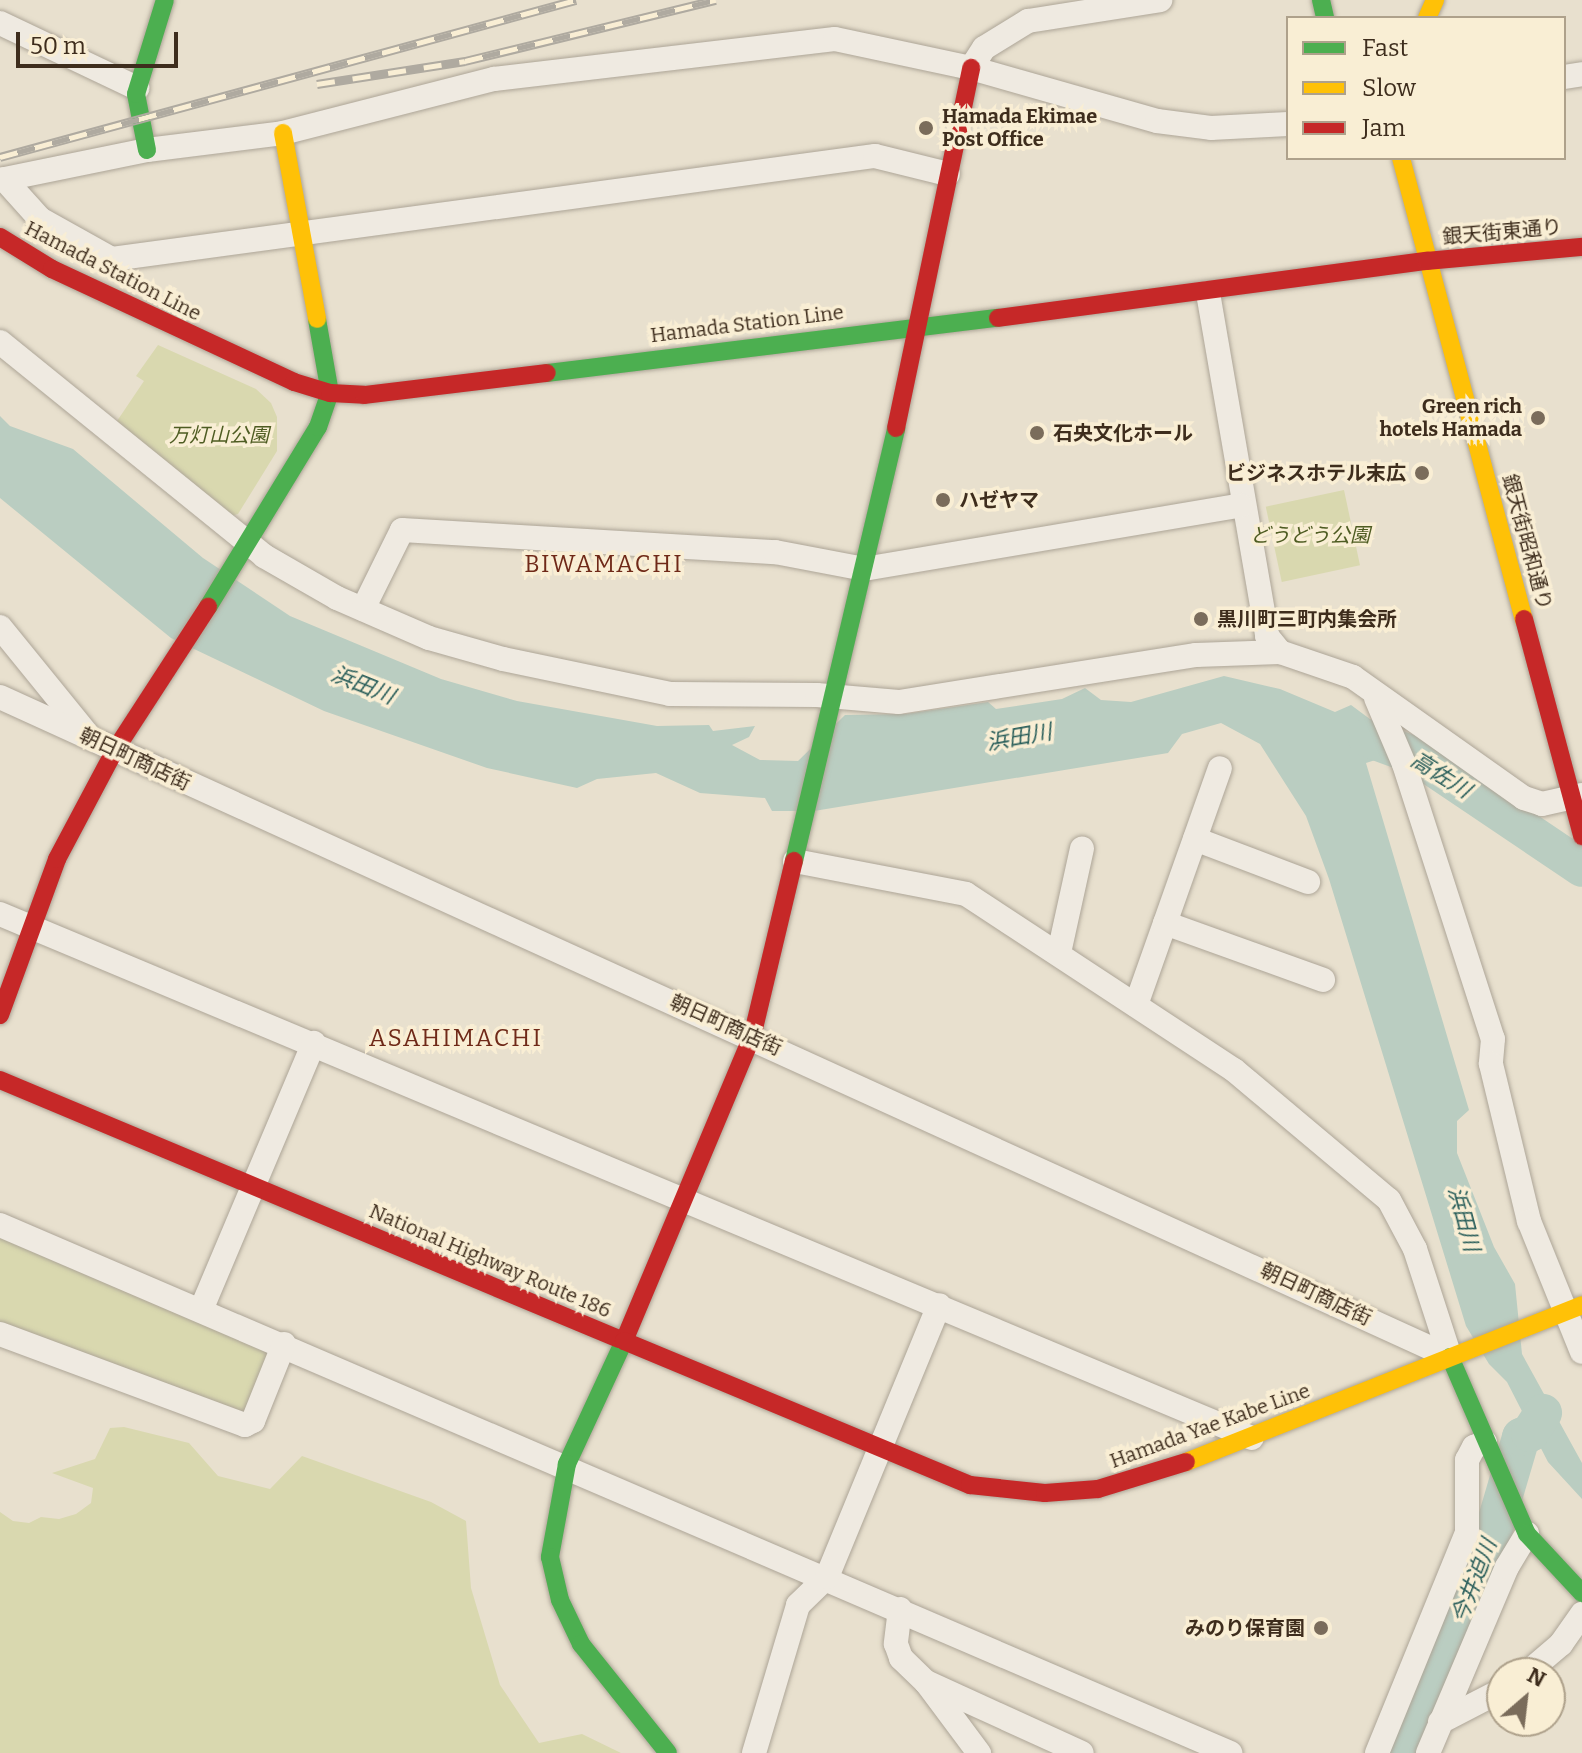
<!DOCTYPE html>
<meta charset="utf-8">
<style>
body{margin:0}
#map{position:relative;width:1582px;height:1753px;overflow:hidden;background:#e8e0ce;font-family:Bitter,"Noto Sans JP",serif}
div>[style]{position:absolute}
.green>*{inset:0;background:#d9d8af;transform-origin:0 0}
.water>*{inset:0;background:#bacdc1}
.river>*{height:38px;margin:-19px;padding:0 19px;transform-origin:19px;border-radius:19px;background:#bacdc1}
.roads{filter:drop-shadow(0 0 2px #ada597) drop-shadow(0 0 2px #ada597)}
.street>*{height:24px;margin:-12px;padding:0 12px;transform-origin:12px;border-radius:12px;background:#efeae1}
.fast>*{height:18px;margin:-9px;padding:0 9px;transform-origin:9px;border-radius:9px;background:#4caf50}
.slow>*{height:18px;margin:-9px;padding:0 9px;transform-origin:9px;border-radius:9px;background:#ffc107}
.jam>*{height:18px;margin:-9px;padding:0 9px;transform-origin:9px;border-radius:9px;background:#c62828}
.rail>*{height:9px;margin-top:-4.5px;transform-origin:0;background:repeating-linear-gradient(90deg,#f9eed4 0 18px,#afaaa0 0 36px);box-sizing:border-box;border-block:2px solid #afaaa0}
.dots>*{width:22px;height:22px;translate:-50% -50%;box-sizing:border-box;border:4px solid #f9eed4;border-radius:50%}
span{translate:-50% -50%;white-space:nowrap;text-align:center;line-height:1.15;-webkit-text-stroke:7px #f9eed4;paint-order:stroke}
.poi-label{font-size:20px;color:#3e2d1d;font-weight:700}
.left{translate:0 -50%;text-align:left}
.right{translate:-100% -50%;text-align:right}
.street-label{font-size:20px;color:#3e2d1d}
.park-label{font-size:20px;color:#4e5c22;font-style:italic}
.water-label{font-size:22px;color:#2b5f5b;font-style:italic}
.quarter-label{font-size:24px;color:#6f2918;letter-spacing:2px}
.legend{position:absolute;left:1286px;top:16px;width:280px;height:144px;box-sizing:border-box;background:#f9eed4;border:2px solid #aea18b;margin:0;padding:10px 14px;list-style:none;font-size:24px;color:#3e2d1d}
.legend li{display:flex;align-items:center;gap:16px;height:40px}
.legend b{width:40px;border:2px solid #aea18b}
.north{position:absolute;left:1486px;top:1657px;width:80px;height:80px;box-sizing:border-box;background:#f9eed4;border:2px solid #aea18b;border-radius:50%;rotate:28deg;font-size:22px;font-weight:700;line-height:32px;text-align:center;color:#3e2d1d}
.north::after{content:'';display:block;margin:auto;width:28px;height:36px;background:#7a6c5b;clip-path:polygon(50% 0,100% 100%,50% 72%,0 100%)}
.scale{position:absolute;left:16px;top:32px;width:162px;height:36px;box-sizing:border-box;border:4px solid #3e2d1d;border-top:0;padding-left:10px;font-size:24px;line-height:28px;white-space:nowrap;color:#3e2d1d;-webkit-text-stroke:6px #f9eed4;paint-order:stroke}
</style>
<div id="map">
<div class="green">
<div style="clip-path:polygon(158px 345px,256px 389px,271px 403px,277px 417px,277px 451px,238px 514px,230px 516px,115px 424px,144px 381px,136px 376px)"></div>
<div style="left:1344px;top:490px;width:77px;height:80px;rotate:78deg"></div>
<div style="clip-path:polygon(0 1237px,267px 1349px,270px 1358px,249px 1413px,240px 1416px,0 1325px)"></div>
<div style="clip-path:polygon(124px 1427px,189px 1443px,218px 1476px,270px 1489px,302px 1456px,431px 1502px,466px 1521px,471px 1588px,500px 1685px,539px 1743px,582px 1734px,621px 1753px,0 1753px,0 1512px,13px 1521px,29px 1523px,41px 1517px,59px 1519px,76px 1514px,91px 1503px,93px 1488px,52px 1473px,95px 1459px,110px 1428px)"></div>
</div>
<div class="water">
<div style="clip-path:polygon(0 416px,10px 426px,73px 449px,203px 558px,290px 616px,441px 679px,517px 701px,657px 726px,709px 725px,713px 731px,755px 726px,749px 737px,732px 745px,760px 760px,798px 761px,845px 715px,905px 714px,988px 702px,996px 709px,1062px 699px,1085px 688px,1101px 700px,1131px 702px,1224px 676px,1280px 689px,1335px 712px,1351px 705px,1378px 725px,1397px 753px,1366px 763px,1469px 1110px,1457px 1121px,1457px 1153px,1494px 1247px,1515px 1284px,1522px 1354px,1582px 1463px,1582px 1499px,1548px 1462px,1507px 1382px,1489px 1364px,1466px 1326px,1329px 879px,1306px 816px,1260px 744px,1221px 723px,1182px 734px,1168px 753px,814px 811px,772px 811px,765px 798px,700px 793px,656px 773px,597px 779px,577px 788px,487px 768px,324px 711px,171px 638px,0 498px)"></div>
</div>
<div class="river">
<div style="left:1367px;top:738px;width:52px;rotate:20.2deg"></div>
<div style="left:1416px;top:756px;width:200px;rotate:34deg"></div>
<div style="left:1404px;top:1753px;width:224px;rotate:-67.7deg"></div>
<div style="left:1489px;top:1546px;width:114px;rotate:-73.6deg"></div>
<div style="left:1521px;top:1437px;width:10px;rotate:-24deg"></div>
<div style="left:1530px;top:1433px;width:24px;rotate:-57deg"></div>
</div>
<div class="roads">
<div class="street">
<div style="left:0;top:23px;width:152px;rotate:25.4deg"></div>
<div style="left:971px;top:68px;width:24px;rotate:-57deg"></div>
<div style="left:984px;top:48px;width:52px;rotate:-31.5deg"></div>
<div style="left:1028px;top:21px;width:134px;rotate:-9deg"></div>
<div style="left:1564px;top:77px;width:18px;rotate:-9deg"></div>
<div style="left:4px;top:179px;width:54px;rotate:48deg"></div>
<div style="left:40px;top:219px;width:82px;rotate:29.1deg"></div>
<div style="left:112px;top:259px;width:770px;rotate:-7.69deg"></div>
<div style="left:875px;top:156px;width:75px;rotate:13.9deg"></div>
<div style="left:0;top:180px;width:150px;rotate:-11.5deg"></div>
<div style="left:147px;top:150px;width:137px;rotate:-7.1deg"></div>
<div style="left:283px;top:133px;width:218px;rotate:-14.4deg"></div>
<div style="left:494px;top:79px;width:343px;rotate:-6.7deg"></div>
<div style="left:835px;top:39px;width:139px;rotate:12deg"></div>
<div style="left:971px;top:68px;width:193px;rotate:15.9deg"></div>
<div style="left:1157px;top:121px;width:54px;rotate:7.4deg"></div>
<div style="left:1211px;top:128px;width:77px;rotate:-3deg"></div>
<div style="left:1208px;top:293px;width:348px;rotate:80.2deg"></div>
<div style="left:1267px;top:636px;width:21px;rotate:51deg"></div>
<div style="left:0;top:342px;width:340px;rotate:39deg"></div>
<div style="left:264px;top:556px;width:84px;rotate:29.9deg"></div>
<div style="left:337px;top:598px;width:100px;rotate:23.5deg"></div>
<div style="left:429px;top:638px;width:77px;rotate:15.8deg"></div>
<div style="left:503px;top:659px;width:171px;rotate:11.8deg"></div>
<div style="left:670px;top:694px;width:147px;rotate:0.4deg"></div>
<div style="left:817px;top:695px;width:82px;rotate:4.9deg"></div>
<div style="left:899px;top:702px;width:301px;rotate:-9deg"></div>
<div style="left:1196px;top:655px;width:84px;rotate:-2deg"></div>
<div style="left:1280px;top:652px;width:77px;rotate:18.9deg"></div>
<div style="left:1353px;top:677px;width:209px;rotate:35.3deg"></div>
<div style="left:1524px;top:798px;width:19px;rotate:18deg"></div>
<div style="left:1542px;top:804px;width:41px;rotate:-12.7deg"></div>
<div style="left:363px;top:609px;width:88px;rotate:-63.7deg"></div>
<div style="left:402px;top:530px;width:374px;rotate:3.4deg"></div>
<div style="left:775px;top:552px;width:91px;rotate:10.8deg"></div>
<div style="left:864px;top:569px;width:382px;rotate:-9.6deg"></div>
<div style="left:0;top:627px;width:138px;rotate:50.9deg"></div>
<div style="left:0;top:697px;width:1593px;rotate:24.47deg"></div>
<div style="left:1376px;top:698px;width:72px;rotate:67deg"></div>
<div style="left:1404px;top:764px;width:289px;rotate:72.1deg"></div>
<div style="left:1493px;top:1039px;width:25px;rotate:95deg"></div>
<div style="left:1491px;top:1064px;width:162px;rotate:76.4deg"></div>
<div style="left:1529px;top:1221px;width:141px;rotate:68deg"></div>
<div style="left:1195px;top:839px;width:121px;rotate:20.8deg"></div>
<div style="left:795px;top:861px;width:174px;rotate:10.9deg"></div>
<div style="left:966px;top:894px;width:321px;rotate:33.3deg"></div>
<div style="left:1234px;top:1070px;width:202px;rotate:40deg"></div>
<div style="left:1389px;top:1200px;width:55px;rotate:62deg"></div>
<div style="left:1415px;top:1249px;width:114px;rotate:72deg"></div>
<div style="left:0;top:914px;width:1357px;rotate:22.71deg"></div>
<div style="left:1165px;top:923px;width:168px;rotate:19.8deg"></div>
<div style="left:1059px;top:953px;width:107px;rotate:-77.6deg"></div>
<div style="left:1136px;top:1005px;width:251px;rotate:-70.5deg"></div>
<div style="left:0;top:1225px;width:1339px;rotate:23.23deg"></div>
<div style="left:201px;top:1310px;width:290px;rotate:-67.1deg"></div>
<div style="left:0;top:1334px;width:261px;rotate:20.4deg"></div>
<div style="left:245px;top:1425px;width:9px;rotate:-27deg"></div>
<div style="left:253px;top:1421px;width:83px;rotate:-68.1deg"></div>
<div style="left:900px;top:1609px;width:35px;rotate:97deg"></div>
<div style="left:896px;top:1644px;width:15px;rotate:70deg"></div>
<div style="left:901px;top:1658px;width:35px;rotate:44deg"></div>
<div style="left:926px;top:1682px;width:171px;rotate:24.5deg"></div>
<div style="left:1527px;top:1673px;width:45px;rotate:-40.5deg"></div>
<div style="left:1561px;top:1644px;width:37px;rotate:-55deg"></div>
<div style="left:926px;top:1682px;width:89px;rotate:53.3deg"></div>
<div style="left:1440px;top:1722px;width:70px;rotate:-27.3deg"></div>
<div style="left:754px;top:1753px;width:154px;rotate:-73.4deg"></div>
<div style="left:798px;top:1605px;width:40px;rotate:-44deg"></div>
<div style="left:827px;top:1577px;width:294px;rotate:-67.6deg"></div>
<div style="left:1377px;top:1753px;width:239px;rotate:-67.8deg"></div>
<div style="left:1467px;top:1532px;width:72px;rotate:-90deg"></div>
<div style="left:1467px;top:1460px;width:15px;rotate:-62deg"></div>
<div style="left:1474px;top:1447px;width:12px;rotate:-24deg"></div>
<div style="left:1428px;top:1753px;width:202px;rotate:-67deg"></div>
<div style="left:1507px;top:1567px;width:39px;rotate:-59deg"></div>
</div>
<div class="fast">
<div style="left:1321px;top:0;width:18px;rotate:77deg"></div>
<div style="left:147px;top:150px;width:57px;rotate:-101.1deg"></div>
<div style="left:136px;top:94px;width:98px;rotate:-72.9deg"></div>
<div style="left:547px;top:373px;width:454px;rotate:-7deg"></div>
<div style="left:208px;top:607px;width:211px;rotate:-58.6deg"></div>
<div style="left:318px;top:427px;width:36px;rotate:-71deg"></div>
<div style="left:330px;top:393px;width:75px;rotate:-100deg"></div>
<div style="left:794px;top:861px;width:445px;rotate:-76.7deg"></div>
<div style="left:619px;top:1339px;width:5px;rotate:22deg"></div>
<div style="left:624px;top:1341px;width:136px;rotate:114.9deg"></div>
<div style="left:567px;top:1464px;width:95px;rotate:100.4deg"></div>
<div style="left:550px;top:1557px;width:44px;rotate:76.9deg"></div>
<div style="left:560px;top:1600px;width:49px;rotate:64.5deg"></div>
<div style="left:581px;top:1644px;width:139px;rotate:51.4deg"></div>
<div style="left:1450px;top:1357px;width:193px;rotate:66.5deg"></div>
<div style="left:1527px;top:1534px;width:81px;rotate:47deg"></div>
</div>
<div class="slow">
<div style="left:1427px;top:18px;width:20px;rotate:-66deg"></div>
<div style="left:283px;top:133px;width:189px;rotate:79.6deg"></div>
<div style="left:1401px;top:158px;width:477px;rotate:75.1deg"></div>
<div style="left:1186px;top:1462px;width:426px;rotate:-21.6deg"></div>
</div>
<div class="jam">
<div style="left:0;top:237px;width:61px;rotate:31.6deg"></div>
<div style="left:52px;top:269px;width:267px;rotate:25deg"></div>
<div style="left:294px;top:382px;width:38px;rotate:17deg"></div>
<div style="left:330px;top:393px;width:34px;rotate:3deg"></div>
<div style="left:364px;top:395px;width:184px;rotate:-6.9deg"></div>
<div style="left:998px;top:318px;width:433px;rotate:-7.6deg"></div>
<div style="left:1427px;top:261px;width:156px;rotate:-5.2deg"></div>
<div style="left:896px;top:428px;width:368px;rotate:-78.2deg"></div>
<div style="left:1524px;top:619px;width:225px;rotate:75deg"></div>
<div style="left:0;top:1015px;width:166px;rotate:-69.9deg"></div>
<div style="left:57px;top:859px;width:123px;rotate:-62deg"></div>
<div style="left:115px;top:750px;width:171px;rotate:-57deg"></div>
<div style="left:0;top:1080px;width:671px;rotate:22.71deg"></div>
<div style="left:624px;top:1341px;width:330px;rotate:-67.2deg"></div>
<div style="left:752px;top:1037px;width:181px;rotate:-76.6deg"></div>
<div style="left:624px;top:1341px;width:375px;rotate:22.6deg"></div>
<div style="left:970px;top:1485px;width:75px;rotate:6.1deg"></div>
<div style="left:1045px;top:1493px;width:53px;rotate:-4.3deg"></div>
<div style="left:1098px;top:1489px;width:92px;rotate:-17.1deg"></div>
</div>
</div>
<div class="rail">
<div style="left:317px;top:84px;width:150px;rotate:-8.8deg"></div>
<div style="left:465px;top:61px;width:258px;rotate:-13.7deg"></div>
<div style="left:0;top:157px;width:597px;rotate:-15.25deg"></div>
</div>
<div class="dots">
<div style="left:926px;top:128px;background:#7a6c5b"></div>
<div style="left:1538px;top:418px;background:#7a6c5b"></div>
<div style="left:1037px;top:433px;background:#7a6c5b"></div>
<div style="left:1422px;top:473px;background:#7a6c5b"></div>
<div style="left:943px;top:500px;background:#7a6c5b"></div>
<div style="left:1201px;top:619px;background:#7a6c5b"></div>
<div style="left:1321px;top:1628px;background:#7a6c5b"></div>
</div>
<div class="poi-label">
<span class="left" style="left:942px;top:128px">Hamada Ekimae<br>Post Office</span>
<span class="right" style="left:1522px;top:418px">Green rich<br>hotels Hamada</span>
<span class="left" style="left:1053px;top:433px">石央文化ホール</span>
<span class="right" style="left:1406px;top:473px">ビジネスホテル末広</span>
<span class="left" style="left:959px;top:500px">ハゼヤマ</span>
<span class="left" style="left:1217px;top:619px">黒川町三町内集会所</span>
<span class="right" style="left:1305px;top:1628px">みのり保育園</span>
</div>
<div class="street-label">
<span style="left:1502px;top:232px;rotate:-5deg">銀天街東通り</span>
<span style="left:113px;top:271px;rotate:27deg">Hamada Station Line</span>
<span style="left:747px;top:324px;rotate:-7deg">Hamada Station Line</span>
<span style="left:1527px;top:542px;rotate:75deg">銀天街昭和通り</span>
<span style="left:135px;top:759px;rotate:25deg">朝日町商店街</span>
<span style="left:726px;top:1025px;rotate:24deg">朝日町商店街</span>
<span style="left:490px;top:1261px;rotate:23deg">National Highway Route 186</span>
<span style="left:1316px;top:1294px;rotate:25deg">朝日町商店街</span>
<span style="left:1210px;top:1426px;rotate:-20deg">Hamada Yae Kabe Line</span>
</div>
<div class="park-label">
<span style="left:219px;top:435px">万灯山公園</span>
<span style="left:1310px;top:535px">どうどう公園</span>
</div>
<div class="water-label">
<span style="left:363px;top:685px;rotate:22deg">浜田川</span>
<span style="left:1019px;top:737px;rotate:-10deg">浜田川</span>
<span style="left:1441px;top:775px;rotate:32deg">高佐川</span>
<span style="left:1464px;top:1219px;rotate:75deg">浜田川</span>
<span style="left:1474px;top:1581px;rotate:-69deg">今井迫川</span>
</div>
<div class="quarter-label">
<span style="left:604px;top:565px">BIWAMACHI</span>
<span style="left:456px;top:1039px">ASAHIMACHI</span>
</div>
<ul class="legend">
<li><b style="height:10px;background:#4caf50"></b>Fast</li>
<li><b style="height:10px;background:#ffc107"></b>Slow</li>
<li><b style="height:10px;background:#c62828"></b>Jam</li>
</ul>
<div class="north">N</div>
<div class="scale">50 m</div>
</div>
